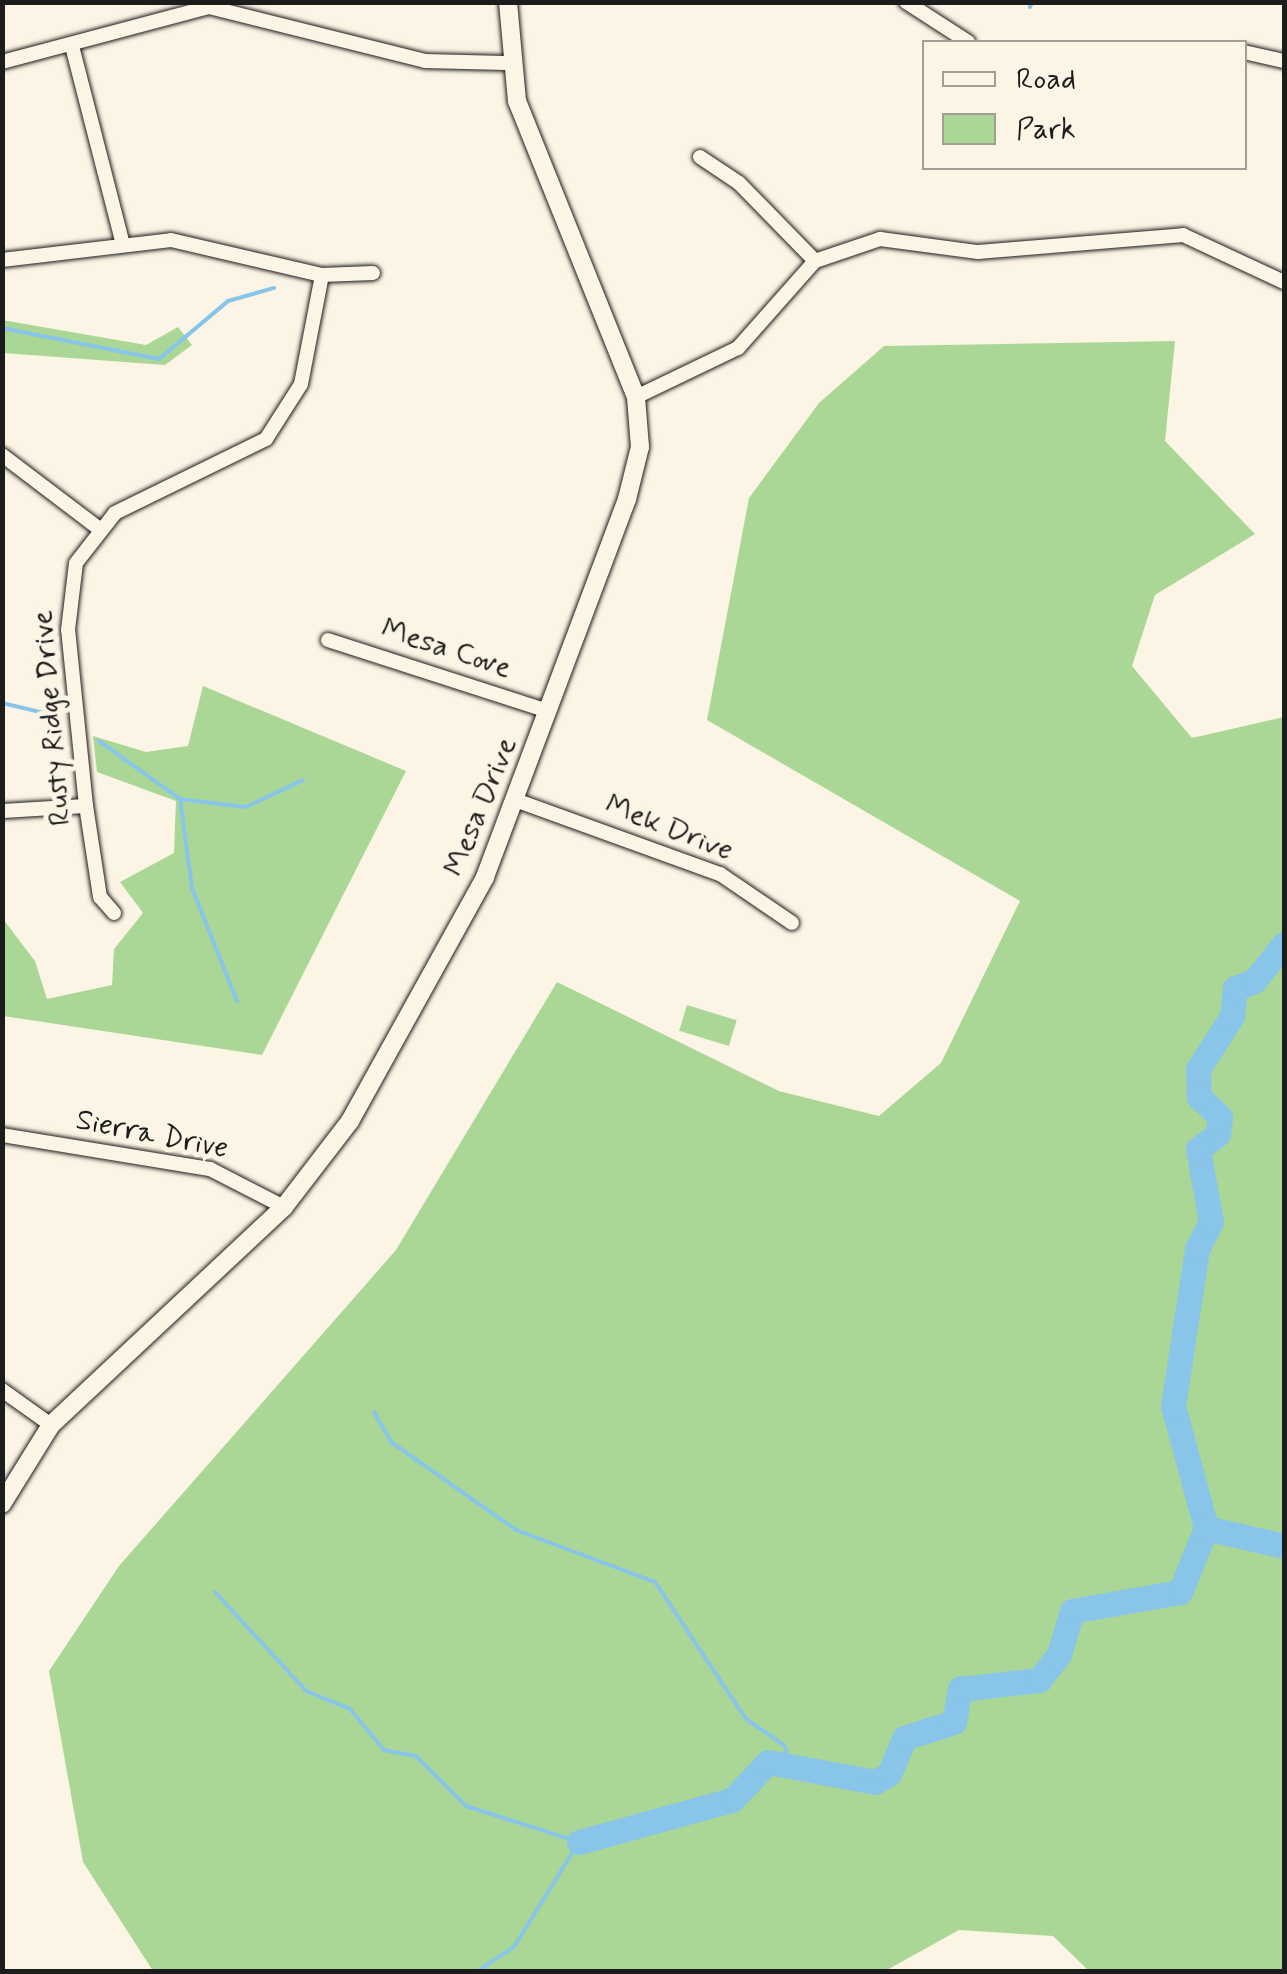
<!DOCTYPE html>
<style>
body{margin:0}
#map{position:relative;width:1287px;height:1974px;overflow:hidden;background:#fcf5e5;font-family:Mynerve,sans-serif}
div>[style]{position:absolute}
.green>*{inset:0;background:#abd796;transform-origin:0 0}
.stream>*{height:4px;margin:-2px;padding:0 2px;transform-origin:2px;border-radius:2px;background:#88c5e8}
.river>*{height:25px;margin:-12.5px;padding:0 12.5px;transform-origin:12.5px;border-radius:12.5px;background:#88c5e8}
.roads{filter:drop-shadow(0 0 2px #1c1c1c) drop-shadow(0 0 2px #1c1c1c)}
.minor>*{height:14px;margin:-7px;padding:0 7px;transform-origin:7px;border-radius:7px;background:#fcf5e5}
.tertiary>*{height:18px;margin:-9px;padding:0 9px;transform-origin:9px;border-radius:9px;background:#fcf5e5}
span{translate:-50% -50%;white-space:nowrap;text-align:center;line-height:1.15;-webkit-text-stroke:10px #fcf5e5;paint-order:stroke}
.street-label{font-size:30px;color:#1c1c1c}
.frame{position:absolute;inset:0;border:5px solid #1c1c1c;pointer-events:none}
.legend{position:absolute;left:922px;top:40px;width:325px;height:130px;box-sizing:border-box;background:#fcf5e5;border:2px solid #a29e95;margin:0;padding:12px 18px;list-style:none;font-size:30px;color:#1c1c1c}
.legend li{display:flex;align-items:center;gap:20px;height:50px}
.legend b{width:50px;border:2px solid #a29e95}
</style>
<div id="map">
<div class="green">
<div style="clip-path:polygon(2px 320px,146px 345px,178px 327px,192px 345px,165px 365px,3px 353px)"></div>
<div style="clip-path:polygon(1175px 341px,1165px 441px,1255px 534px,1155px 595px,1132px 666px,1192px 738px,1284px 717px,1284px 1971px,1089px 1971px,1053px 1936px,959px 1930px,885px 1971px,153px 1971px,83px 1862px,49px 1671px,119px 1566px,396px 1250px,557px 982px,779px 1091px,879px 1116px,941px 1063px,1020px 901px,707px 720px,749px 498px,819px 403px,884px 346px)"></div>
<div style="clip-path:polygon(203px 686px,406px 771px,262px 1055px,3px 1016px,3px 919px,35px 961px,47px 999px,112px 985px,114px 949px,143px 913px,120px 882px,174px 853px,176px 801px,97px 772px,93px 736px,146px 752px,188px 746px)"></div>
<div style="left:687px;top:1005px;width:52px;height:27px;rotate:17deg"></div>
</div>
<div class="stream">
<div style="left:1030px;top:7px;width:5px;rotate:-68deg"></div>
<div style="left:2px;top:328px;width:160px;rotate:11.2deg"></div>
<div style="left:159px;top:359px;width:90px;rotate:-40deg"></div>
<div style="left:228px;top:301px;width:48px;rotate:-15.8deg"></div>
<div style="left:2px;top:703px;width:57px;rotate:13.3deg"></div>
<div style="left:99px;top:741px;width:100px;rotate:35.6deg"></div>
<div style="left:180px;top:799px;width:90px;rotate:82.3deg"></div>
<div style="left:192px;top:888px;width:122px;rotate:68.3deg"></div>
<div style="left:180px;top:799px;width:66px;rotate:6.9deg"></div>
<div style="left:246px;top:807px;width:63px;rotate:-25.3deg"></div>
<div style="left:374px;top:1412px;width:34px;rotate:60deg"></div>
<div style="left:391px;top:1442px;width:153px;rotate:35.1deg"></div>
<div style="left:516px;top:1530px;width:148px;rotate:20.5deg"></div>
<div style="left:655px;top:1582px;width:164px;rotate:56.4deg"></div>
<div style="left:746px;top:1719px;width:46px;rotate:34.4deg"></div>
<div style="left:784px;top:1745px;width:23px;rotate:70deg"></div>
<div style="left:215px;top:1592px;width:134px;rotate:47.4deg"></div>
<div style="left:306px;top:1691px;width:48px;rotate:22.2deg"></div>
<div style="left:350px;top:1709px;width:53px;rotate:50.3deg"></div>
<div style="left:384px;top:1750px;width:33px;rotate:11deg"></div>
<div style="left:416px;top:1756px;width:71px;rotate:45deg"></div>
<div style="left:466px;top:1806px;width:119px;rotate:17.7deg"></div>
<div style="left:579px;top:1842px;width:123px;rotate:121.8deg"></div>
<div style="left:514px;top:1947px;width:45px;rotate:146.7deg"></div>
</div>
<div class="river">
<div style="left:1206px;top:1528px;width:126px;rotate:-105.1deg"></div>
<div style="left:1173px;top:1406px;width:159px;rotate:-81.3deg"></div>
<div style="left:1197px;top:1249px;width:30px;rotate:-63deg"></div>
<div style="left:1211px;top:1222px;width:74px;rotate:-100.1deg"></div>
<div style="left:1198px;top:1149px;width:25px;rotate:-37deg"></div>
<div style="left:1218px;top:1134px;width:17px;rotate:-83deg"></div>
<div style="left:1220px;top:1117px;width:29px;rotate:-136deg"></div>
<div style="left:1199px;top:1097px;width:28px;rotate:-92deg"></div>
<div style="left:1198px;top:1069px;width:63px;rotate:-57.3deg"></div>
<div style="left:1232px;top:1016px;width:28px;rotate:-84deg"></div>
<div style="left:1235px;top:988px;width:20px;rotate:-20deg"></div>
<div style="left:1254px;top:981px;width:48px;rotate:-51deg"></div>
<div style="left:579px;top:1842px;width:159px;rotate:-15.4deg"></div>
<div style="left:732px;top:1800px;width:52px;rotate:-46.5deg"></div>
<div style="left:768px;top:1762px;width:109px;rotate:10.6deg"></div>
<div style="left:875px;top:1782px;width:16px;rotate:-30deg"></div>
<div style="left:889px;top:1774px;width:39px;rotate:-67deg"></div>
<div style="left:904px;top:1738px;width:52px;rotate:-17.7deg"></div>
<div style="left:954px;top:1722px;width:34px;rotate:-80deg"></div>
<div style="left:960px;top:1689px;width:80px;rotate:-6.5deg"></div>
<div style="left:1039px;top:1680px;width:33px;rotate:-52deg"></div>
<div style="left:1059px;top:1654px;width:45px;rotate:-73.2deg"></div>
<div style="left:1072px;top:1611px;width:110px;rotate:-10deg"></div>
<div style="left:1180px;top:1592px;width:69px;rotate:-67.9deg"></div>
<div style="left:1206px;top:1528px;width:80px;rotate:13deg"></div>
</div>
<div class="roads">
<div class="minor">
<div style="left:906px;top:2px;width:74px;rotate:32.8deg"></div>
<div style="left:72px;top:46px;width:204px;rotate:75.6deg"></div>
<div style="left:1244px;top:52px;width:41px;rotate:12.7deg"></div>
<div style="left:2px;top:62px;width:214px;rotate:-14.9deg"></div>
<div style="left:209px;top:7px;width:223px;rotate:14deg"></div>
<div style="left:425px;top:61px;width:81px;rotate:1.4deg"></div>
<div style="left:700px;top:157px;width:47px;rotate:33.7deg"></div>
<div style="left:739px;top:183px;width:109px;rotate:45.7deg"></div>
<div style="left:2px;top:260px;width:170px;rotate:-6.7deg"></div>
<div style="left:171px;top:240px;width:155px;rotate:13.1deg"></div>
<div style="left:322px;top:275px;width:51px;rotate:-2.2deg"></div>
<div style="left:636px;top:397px;width:113px;rotate:-25.7deg"></div>
<div style="left:738px;top:348px;width:116px;rotate:-48.5deg"></div>
<div style="left:815px;top:261px;width:69px;rotate:-18.7deg"></div>
<div style="left:880px;top:239px;width:99px;rotate:7.6deg"></div>
<div style="left:978px;top:252px;width:206px;rotate:-4.7deg"></div>
<div style="left:1183px;top:235px;width:111px;rotate:25deg"></div>
<div style="left:2px;top:455px;width:121px;rotate:37.2deg"></div>
<div style="left:328px;top:640px;width:231px;rotate:17.9deg"></div>
<div style="left:518px;top:801px;width:215px;rotate:19.9deg"></div>
<div style="left:720px;top:874px;width:87px;rotate:34.2deg"></div>
<div style="left:2px;top:811px;width:84px;rotate:-3.4deg"></div>
<div style="left:114px;top:913px;width:21px;rotate:-131deg"></div>
<div style="left:100px;top:897px;width:92px;rotate:-98.7deg"></div>
<div style="left:86px;top:806px;width:177px;rotate:-95.8deg"></div>
<div style="left:68px;top:630px;width:67px;rotate:-83.2deg"></div>
<div style="left:76px;top:563px;width:63px;rotate:-52deg"></div>
<div style="left:115px;top:513px;width:168px;rotate:-26.1deg"></div>
<div style="left:266px;top:439px;width:65px;rotate:-57.5deg"></div>
<div style="left:301px;top:384px;width:111px;rotate:-79.1deg"></div>
<div style="left:2px;top:1135px;width:211px;rotate:9.3deg"></div>
<div style="left:210px;top:1169px;width:83px;rotate:27.2deg"></div>
<div style="left:2px;top:1390px;width:60px;rotate:35.5deg"></div>
</div>
<div class="tertiary">
<div style="left:2px;top:1504px;width:93px;rotate:-58.2deg"></div>
<div style="left:51px;top:1425px;width:319px;rotate:-43.1deg"></div>
<div style="left:284px;top:1207px;width:108px;rotate:-52.5deg"></div>
<div style="left:350px;top:1121px;width:279px;rotate:-61deg"></div>
<div style="left:485px;top:877px;width:404px;rotate:-69.4deg"></div>
<div style="left:627px;top:499px;width:54px;rotate:-76deg"></div>
<div style="left:640px;top:447px;width:50px;rotate:-94.6deg"></div>
<div style="left:636px;top:397px;width:319px;rotate:-111.9deg"></div>
<div style="left:517px;top:101px;width:99px;rotate:-95.2deg"></div>
</div>
</div>
<div class="street-label">
<span style="left:446px;top:649px;rotate:18deg">Mesa Cove</span>
<span style="left:52px;top:718px;rotate:-95deg">Rusty Ridge Drive</span>
<span style="left:481px;top:807px;rotate:-68deg">Mesa Drive</span>
<span style="left:669px;top:828px;rotate:21deg">Mek Drive</span>
<span style="left:152px;top:1135px;rotate:11deg">Sierra Drive</span>
</div>
<div class="frame"></div>
<ul class="legend">
<li><b style="height:12px;background:#fcf5e5"></b>Road</li>
<li><b style="height:28px;background:#abd796"></b>Park</li>
</ul>
</div>
